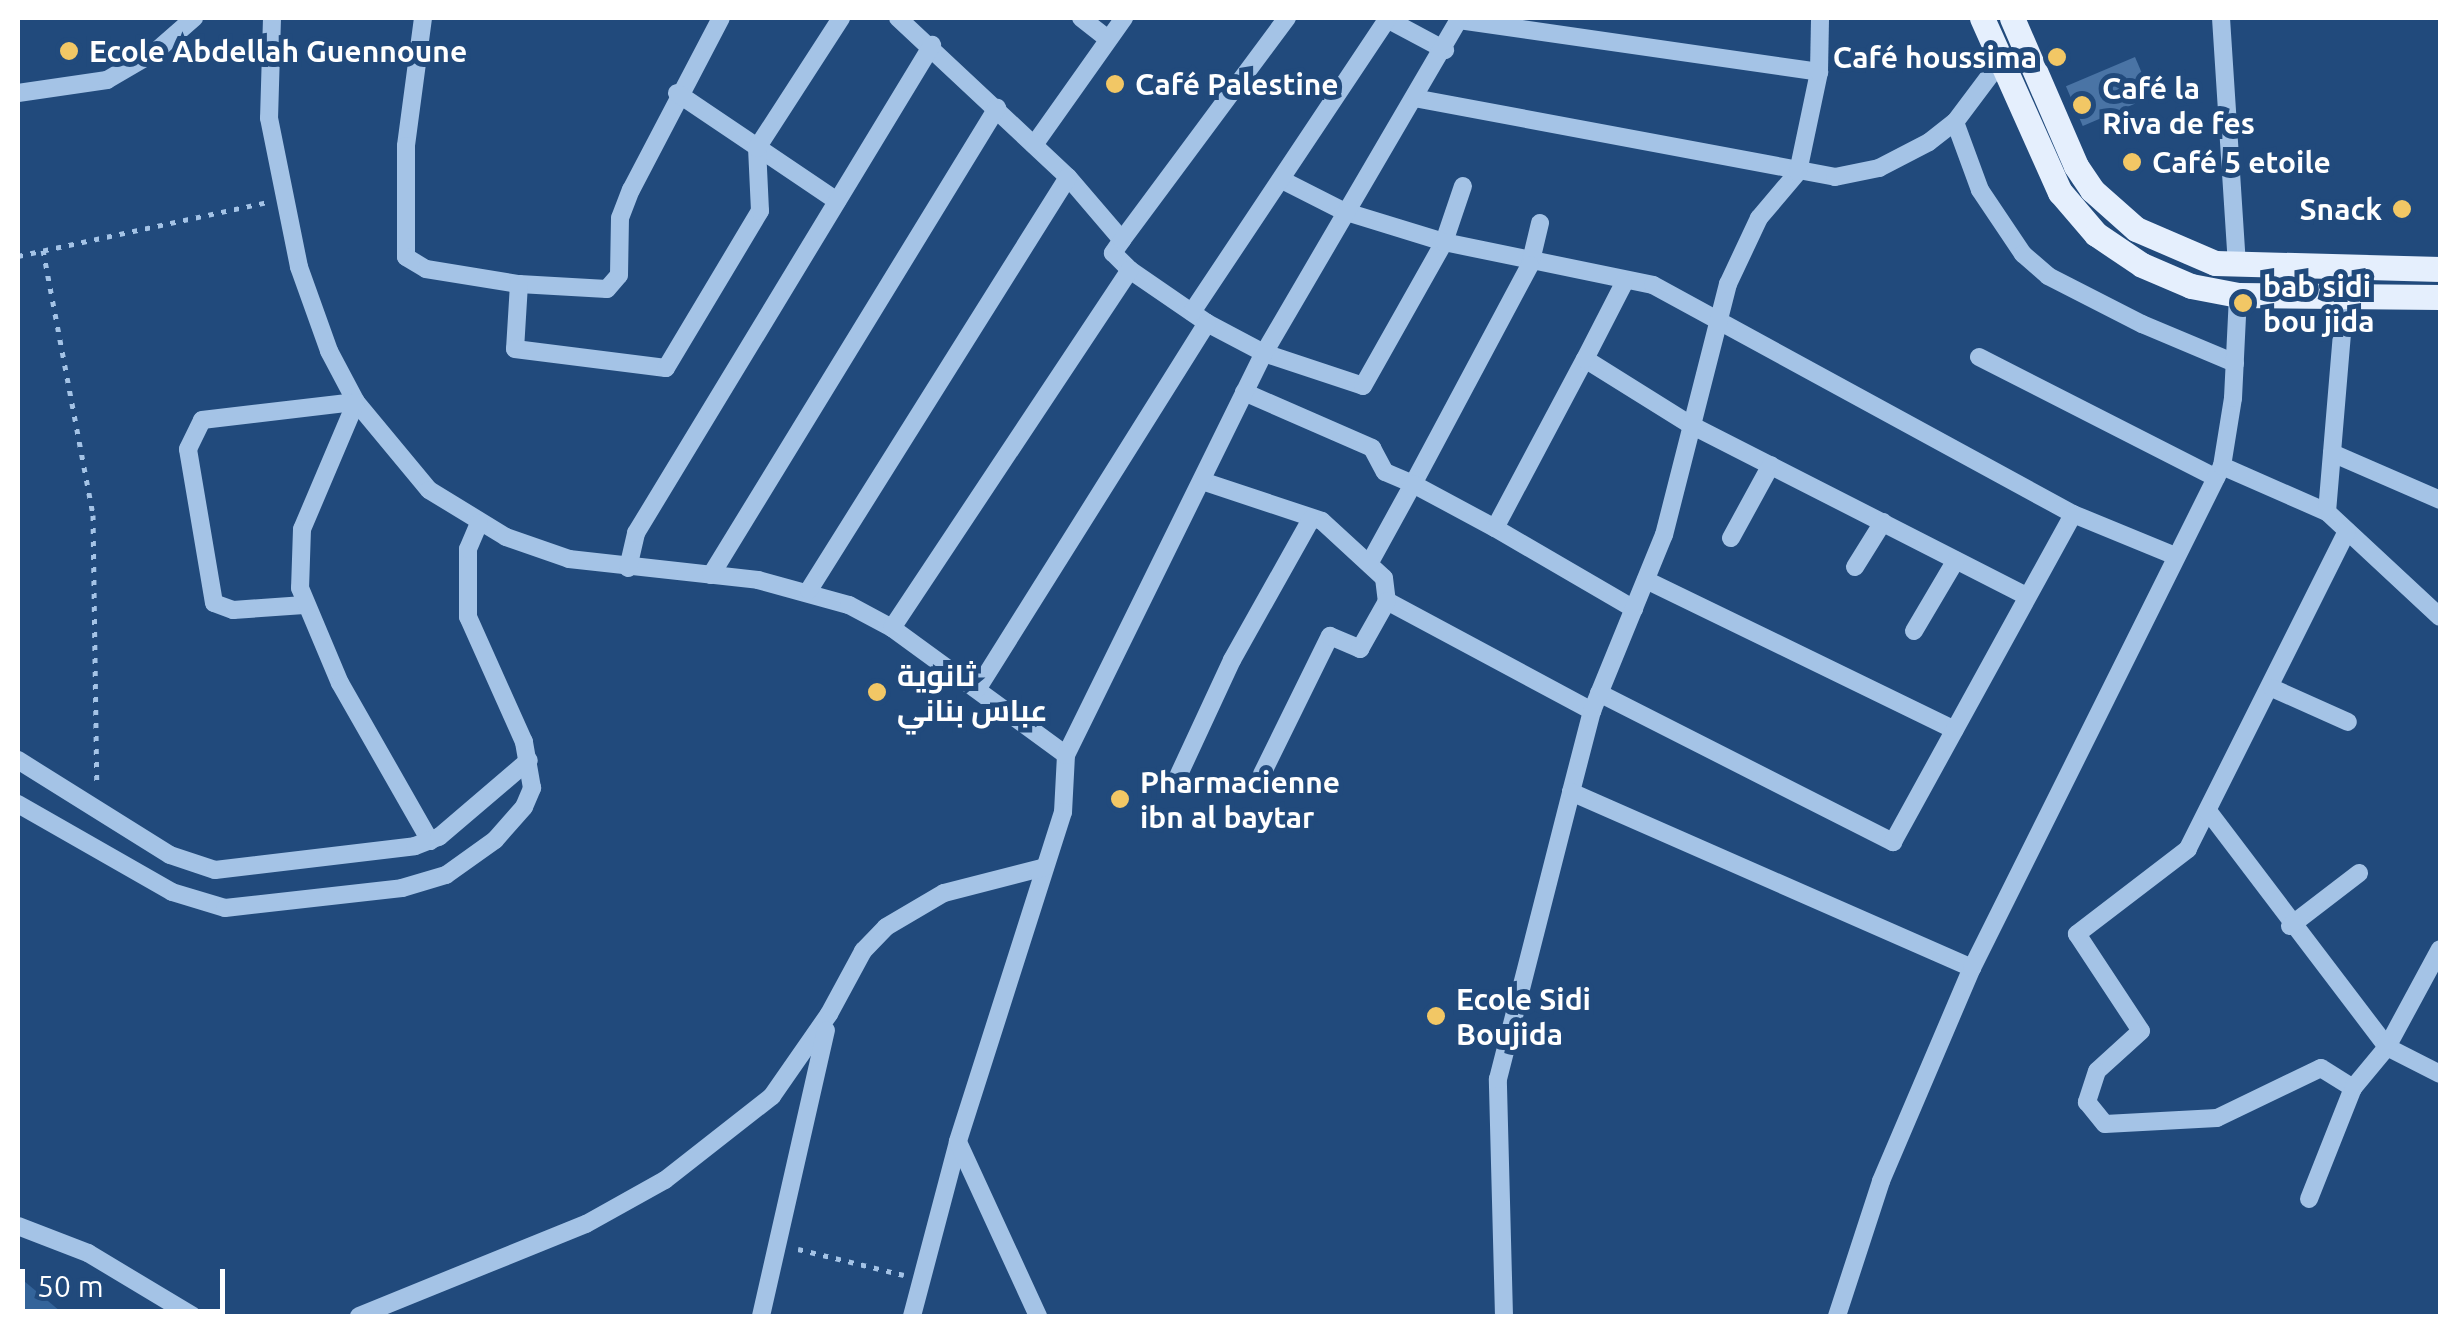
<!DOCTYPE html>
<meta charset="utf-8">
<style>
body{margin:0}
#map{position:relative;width:2458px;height:1334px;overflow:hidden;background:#214a7c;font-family:Ubuntu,Cairo,sans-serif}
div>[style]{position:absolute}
.green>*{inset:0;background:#34649a}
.building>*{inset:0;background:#4a74a5;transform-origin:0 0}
.path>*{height:5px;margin-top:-2.5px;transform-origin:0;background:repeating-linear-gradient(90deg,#a4c3e6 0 5px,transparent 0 13px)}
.minor>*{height:18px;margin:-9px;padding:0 9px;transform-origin:9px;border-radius:9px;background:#a4c3e6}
.major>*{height:25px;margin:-12.5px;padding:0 12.5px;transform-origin:12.5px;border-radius:12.5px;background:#e5effd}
.dots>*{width:28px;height:28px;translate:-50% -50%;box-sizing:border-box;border:5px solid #214a7c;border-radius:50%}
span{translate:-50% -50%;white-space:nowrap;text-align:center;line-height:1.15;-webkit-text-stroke:10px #214a7c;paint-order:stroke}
.poi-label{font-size:30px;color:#fff;font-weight:700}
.left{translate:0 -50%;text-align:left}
.right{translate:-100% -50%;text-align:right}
.frame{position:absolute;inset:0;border:20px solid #fff;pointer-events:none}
.scale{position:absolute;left:20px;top:1269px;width:205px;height:45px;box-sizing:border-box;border:5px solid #fff;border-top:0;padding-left:12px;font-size:30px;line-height:35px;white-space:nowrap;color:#fff;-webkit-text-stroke:8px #214a7c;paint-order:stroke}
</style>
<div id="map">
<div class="green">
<div style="clip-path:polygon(18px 1276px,66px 1316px,18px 1316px)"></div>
</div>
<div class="building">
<div style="left:2135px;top:57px;width:43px;height:75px;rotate:67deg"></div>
</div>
<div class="path">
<div style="left:43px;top:250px;width:270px;rotate:79.3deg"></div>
<div style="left:93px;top:515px;width:272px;rotate:89.2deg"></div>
<div style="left:18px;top:256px;width:255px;rotate:-12.2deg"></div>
<div style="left:798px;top:1249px;width:109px;rotate:13.8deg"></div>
</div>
<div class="minor">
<div style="left:272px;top:18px;width:100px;rotate:91.7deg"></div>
<div style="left:269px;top:118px;width:152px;rotate:78.6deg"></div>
<div style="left:299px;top:267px;width:89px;rotate:70.3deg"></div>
<div style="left:329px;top:351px;width:58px;rotate:62.1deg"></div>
<div style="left:356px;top:402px;width:114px;rotate:50.3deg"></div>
<div style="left:429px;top:490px;width:90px;rotate:31.4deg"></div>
<div style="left:506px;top:537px;width:67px;rotate:19.2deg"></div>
<div style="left:569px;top:559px;width:190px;rotate:6.3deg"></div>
<div style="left:758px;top:580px;width:94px;rotate:15.4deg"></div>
<div style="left:849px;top:605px;width:49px;rotate:28.1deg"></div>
<div style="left:892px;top:628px;width:215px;rotate:36.1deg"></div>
<div style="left:1066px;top:755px;width:57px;rotate:93deg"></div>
<div style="left:1063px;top:812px;width:346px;rotate:107.7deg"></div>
<div style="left:958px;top:1142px;width:180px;rotate:104.8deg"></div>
<div style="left:423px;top:18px;width:129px;rotate:97.6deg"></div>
<div style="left:406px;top:146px;width:111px;rotate:90deg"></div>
<div style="left:406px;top:257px;width:23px;rotate:31deg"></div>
<div style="left:426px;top:269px;width:94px;rotate:9.2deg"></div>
<div style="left:519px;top:284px;width:88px;rotate:3.3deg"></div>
<div style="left:607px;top:289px;width:18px;rotate:-49deg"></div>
<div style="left:619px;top:275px;width:57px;rotate:-89deg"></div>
<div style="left:620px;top:218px;width:30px;rotate:-69deg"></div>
<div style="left:631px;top:190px;width:194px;rotate:-62.4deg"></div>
<div style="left:898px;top:18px;width:233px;rotate:43.1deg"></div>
<div style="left:1068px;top:177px;width:83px;rotate:49.4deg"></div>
<div style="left:1122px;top:240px;width:16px;rotate:125deg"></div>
<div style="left:1113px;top:253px;width:24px;rotate:45deg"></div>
<div style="left:1130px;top:270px;width:93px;rotate:34.5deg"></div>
<div style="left:1207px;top:323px;width:64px;rotate:27.8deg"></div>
<div style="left:1264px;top:353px;width:104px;rotate:18.4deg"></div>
<div style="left:1363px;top:386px;width:165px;rotate:-60.6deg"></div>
<div style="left:1444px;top:242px;width:59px;rotate:-71.3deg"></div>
<div style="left:1081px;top:18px;width:34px;rotate:38deg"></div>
<div style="left:2221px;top:18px;width:249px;rotate:86.3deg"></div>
<div style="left:1387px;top:19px;width:66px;rotate:28.1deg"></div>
<div style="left:1459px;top:20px;width:364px;rotate:8.2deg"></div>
<div style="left:18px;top:93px;width:90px;rotate:-8.3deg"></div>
<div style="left:107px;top:80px;width:56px;rotate:-30.3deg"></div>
<div style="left:155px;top:52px;width:52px;rotate:-41.1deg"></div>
<div style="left:677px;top:93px;width:193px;rotate:34deg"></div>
<div style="left:1414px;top:98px;width:428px;rotate:10.6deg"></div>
<div style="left:1835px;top:177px;width:45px;rotate:-11.6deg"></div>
<div style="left:1879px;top:168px;width:56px;rotate:-27.5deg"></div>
<div style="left:1929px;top:142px;width:33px;rotate:-38deg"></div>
<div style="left:1955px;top:122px;width:75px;rotate:-53.1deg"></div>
<div style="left:1955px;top:122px;width:72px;rotate:69.8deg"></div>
<div style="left:1980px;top:190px;width:77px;rotate:56.1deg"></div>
<div style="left:2023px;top:254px;width:33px;rotate:41deg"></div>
<div style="left:2048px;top:276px;width:106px;rotate:27.1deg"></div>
<div style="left:2142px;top:324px;width:101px;rotate:22.8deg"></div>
<div style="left:1034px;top:145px;width:156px;rotate:-54.7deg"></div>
<div style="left:1282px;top:180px;width:68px;rotate:26.9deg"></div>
<div style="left:1343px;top:211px;width:106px;rotate:17.1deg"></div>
<div style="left:1444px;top:242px;width:213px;rotate:11.6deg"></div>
<div style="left:1653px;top:285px;width:478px;rotate:28.6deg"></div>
<div style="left:2073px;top:514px;width:108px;rotate:22.3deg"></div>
<div style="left:1540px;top:223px;width:43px;rotate:103.4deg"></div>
<div style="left:1530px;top:265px;width:248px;rotate:118.1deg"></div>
<div style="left:1413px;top:484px;width:93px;rotate:28.2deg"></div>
<div style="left:1495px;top:528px;width:191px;rotate:-62deg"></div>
<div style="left:1585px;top:359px;width:123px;rotate:32deg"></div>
<div style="left:1689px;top:424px;width:377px;rotate:27deg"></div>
<div style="left:1122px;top:240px;width:277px;rotate:-53.4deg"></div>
<div style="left:519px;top:284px;width:65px;rotate:93.5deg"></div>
<div style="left:515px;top:349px;width:152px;rotate:7.2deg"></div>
<div style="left:666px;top:368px;width:183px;rotate:-59.1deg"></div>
<div style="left:760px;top:211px;width:63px;rotate:-92.7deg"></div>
<div style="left:757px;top:148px;width:155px;rotate:-57.1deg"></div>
<div style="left:1192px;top:312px;width:353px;rotate:-56.3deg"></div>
<div style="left:1979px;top:357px;width:266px;rotate:27deg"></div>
<div style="left:1585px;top:359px;width:85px;rotate:-62.8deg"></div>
<div style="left:1244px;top:392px;width:140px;rotate:23.6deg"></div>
<div style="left:1372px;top:448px;width:27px;rotate:62deg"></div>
<div style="left:1385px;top:472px;width:30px;rotate:23deg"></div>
<div style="left:1413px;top:484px;width:91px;rotate:118.8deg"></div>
<div style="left:2332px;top:453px;width:118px;rotate:23.5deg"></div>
<div style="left:2222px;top:466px;width:115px;rotate:23.7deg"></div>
<div style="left:2327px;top:512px;width:154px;rotate:42.9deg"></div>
<div style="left:1202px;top:481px;width:126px;rotate:18.4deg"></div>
<div style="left:1322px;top:521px;width:84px;rotate:42.6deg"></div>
<div style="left:1384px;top:578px;width:23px;rotate:83deg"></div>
<div style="left:1387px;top:601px;width:233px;rotate:28.2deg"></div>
<div style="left:2327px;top:512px;width:217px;rotate:-85.2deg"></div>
<div style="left:1495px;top:528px;width:161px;rotate:30.2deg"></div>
<div style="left:2347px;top:531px;width:356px;rotate:116.6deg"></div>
<div style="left:2188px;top:849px;width:140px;rotate:142.6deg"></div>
<div style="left:2077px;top:934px;width:116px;rotate:56.6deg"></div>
<div style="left:2141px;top:1031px;width:59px;rotate:137.7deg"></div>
<div style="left:2097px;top:1071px;width:33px;rotate:108deg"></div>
<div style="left:2087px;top:1102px;width:28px;rotate:51deg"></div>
<div style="left:2105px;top:1124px;width:112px;rotate:-3.1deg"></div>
<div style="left:2217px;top:1118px;width:115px;rotate:-25.7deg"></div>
<div style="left:2321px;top:1068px;width:38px;rotate:32deg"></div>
<div style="left:1731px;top:538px;width:83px;rotate:-61.3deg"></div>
<div style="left:1855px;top:567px;width:53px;rotate:-58.1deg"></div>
<div style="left:628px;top:568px;width:36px;rotate:-77deg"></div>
<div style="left:636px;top:533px;width:571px;rotate:-58.76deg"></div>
<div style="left:711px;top:575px;width:548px;rotate:-58.52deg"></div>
<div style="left:1646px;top:580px;width:343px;rotate:25.9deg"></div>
<div style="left:809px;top:590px;width:487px;rotate:-57.9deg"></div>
<div style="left:304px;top:605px;width:71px;rotate:176deg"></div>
<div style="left:233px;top:610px;width:20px;rotate:-160deg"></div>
<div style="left:214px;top:603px;width:156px;rotate:-99.6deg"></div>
<div style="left:188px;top:449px;width:32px;rotate:-64deg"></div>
<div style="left:202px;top:420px;width:155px;rotate:-6.7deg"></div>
<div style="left:356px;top:402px;width:138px;rotate:113deg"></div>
<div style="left:302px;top:529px;width:59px;rotate:91.9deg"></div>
<div style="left:300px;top:588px;width:103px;rotate:67.2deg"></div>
<div style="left:340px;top:683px;width:182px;rotate:60.3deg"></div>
<div style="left:892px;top:628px;width:430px;rotate:-56.4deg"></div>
<div style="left:1914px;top:631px;width:82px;rotate:-59.4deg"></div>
<div style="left:978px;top:688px;width:431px;rotate:-57.9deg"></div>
<div style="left:2272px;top:688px;width:83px;rotate:24.1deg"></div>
<div style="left:1599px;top:693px;width:330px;rotate:26.9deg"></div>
<div style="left:1893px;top:842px;width:374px;rotate:-61.2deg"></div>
<div style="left:1066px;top:755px;width:448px;rotate:-63.8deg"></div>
<div style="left:1264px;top:353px;width:388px;rotate:-59.7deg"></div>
<div style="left:18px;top:760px;width:179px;rotate:32deg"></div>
<div style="left:170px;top:855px;width:47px;rotate:18.4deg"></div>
<div style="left:215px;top:870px;width:201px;rotate:-6.8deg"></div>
<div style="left:415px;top:846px;width:26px;rotate:-21deg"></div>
<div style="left:439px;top:837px;width:118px;rotate:-40.5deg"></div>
<div style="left:1262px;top:774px;width:154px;rotate:-63.8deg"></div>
<div style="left:1330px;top:636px;width:33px;rotate:23deg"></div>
<div style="left:1360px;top:649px;width:55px;rotate:-60.6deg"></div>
<div style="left:1174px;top:785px;width:138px;rotate:-65.1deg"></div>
<div style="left:1232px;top:660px;width:162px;rotate:-60.7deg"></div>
<div style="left:1571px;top:792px;width:84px;rotate:-75.5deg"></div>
<div style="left:1592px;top:711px;width:190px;rotate:-67.8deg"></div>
<div style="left:1664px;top:535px;width:259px;rotate:-75.7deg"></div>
<div style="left:1728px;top:284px;width:73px;rotate:-64.8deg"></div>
<div style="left:1759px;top:218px;width:60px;rotate:-49.7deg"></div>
<div style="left:1798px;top:172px;width:102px;rotate:-78.1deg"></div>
<div style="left:1819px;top:72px;width:54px;rotate:-88.9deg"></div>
<div style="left:18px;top:804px;width:177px;rotate:29.7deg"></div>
<div style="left:172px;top:892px;width:55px;rotate:16.8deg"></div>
<div style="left:225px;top:908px;width:178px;rotate:-6.4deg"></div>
<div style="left:402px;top:888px;width:46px;rotate:-16.5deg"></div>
<div style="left:446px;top:875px;width:60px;rotate:-35.5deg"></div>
<div style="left:495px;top:840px;width:44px;rotate:-48.7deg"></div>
<div style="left:524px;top:807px;width:21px;rotate:-67deg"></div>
<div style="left:532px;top:788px;width:47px;rotate:-99.9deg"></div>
<div style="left:524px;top:742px;width:137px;rotate:-114.1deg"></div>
<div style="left:468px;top:617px;width:68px;rotate:-90deg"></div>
<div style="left:468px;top:549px;width:28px;rotate:-67deg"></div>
<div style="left:2208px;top:811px;width:296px;rotate:52.8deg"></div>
<div style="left:2387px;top:1047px;width:59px;rotate:27deg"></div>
<div style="left:2290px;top:926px;width:87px;rotate:-37.5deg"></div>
<div style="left:958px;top:1142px;width:192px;rotate:65.3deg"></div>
<div style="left:2309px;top:1199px;width:119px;rotate:-68.4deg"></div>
<div style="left:2353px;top:1088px;width:53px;rotate:-50.3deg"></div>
<div style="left:2387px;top:1047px;width:111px;rotate:-61.6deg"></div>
<div style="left:18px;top:1226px;width:75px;rotate:21.1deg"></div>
<div style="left:88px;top:1253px;width:122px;rotate:31deg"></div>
<div style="left:359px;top:1316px;width:245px;rotate:-22.1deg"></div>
<div style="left:586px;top:1224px;width:90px;rotate:-29.1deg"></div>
<div style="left:665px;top:1180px;width:136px;rotate:-38.1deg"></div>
<div style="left:772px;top:1096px;width:100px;rotate:-55.2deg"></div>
<div style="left:829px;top:1014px;width:72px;rotate:-61.6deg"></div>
<div style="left:863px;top:951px;width:33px;rotate:-46deg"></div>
<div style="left:886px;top:927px;width:67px;rotate:-30.4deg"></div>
<div style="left:944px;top:893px;width:104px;rotate:-14.4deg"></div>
<div style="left:761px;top:1316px;width:293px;rotate:-77.2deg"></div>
<div style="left:1504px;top:1316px;width:237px;rotate:-91.5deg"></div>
<div style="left:1498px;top:1079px;width:296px;rotate:-75.7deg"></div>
<div style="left:1571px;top:792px;width:438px;rotate:23.7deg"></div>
<div style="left:1837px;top:1316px;width:142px;rotate:-71.9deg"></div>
<div style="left:1881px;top:1181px;width:232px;rotate:-66.9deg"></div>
<div style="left:1972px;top:968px;width:561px;rotate:-63.53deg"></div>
<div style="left:2222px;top:466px;width:69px;rotate:-80.8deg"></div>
<div style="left:2233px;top:398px;width:103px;rotate:-87.2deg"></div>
</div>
<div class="major">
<div style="left:1982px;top:18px;width:191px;rotate:65.9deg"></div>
<div style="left:2060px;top:192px;width:55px;rotate:49.4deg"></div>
<div style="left:2096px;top:234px;width:55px;rotate:34deg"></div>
<div style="left:2142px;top:265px;width:53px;rotate:23.2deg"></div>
<div style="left:2191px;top:286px;width:48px;rotate:10.8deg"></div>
<div style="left:2238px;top:295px;width:202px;rotate:0.6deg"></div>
<div style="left:2012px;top:18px;width:161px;rotate:66.6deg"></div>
<div style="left:2076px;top:166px;width:29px;rotate:56deg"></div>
<div style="left:2092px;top:190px;width:59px;rotate:41.6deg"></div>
<div style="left:2136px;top:229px;width:86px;rotate:23.3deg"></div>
<div style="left:2215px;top:263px;width:225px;rotate:1.5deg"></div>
</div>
<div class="dots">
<div style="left:69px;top:51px;background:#f2c765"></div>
<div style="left:2057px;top:57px;background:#f2c765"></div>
<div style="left:1115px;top:84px;background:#f2c765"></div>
<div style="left:2082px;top:105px;background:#f2c765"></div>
<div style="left:2132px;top:162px;background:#f2c765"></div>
<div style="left:2402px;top:209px;background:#f2c765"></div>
<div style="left:2243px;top:303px;background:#f2c765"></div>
<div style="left:877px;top:692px;background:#f2c765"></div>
<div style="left:1120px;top:799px;background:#f2c765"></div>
<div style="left:1436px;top:1016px;background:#f2c765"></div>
</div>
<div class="poi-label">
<span class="left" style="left:89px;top:51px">Ecole Abdellah Guennoune</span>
<span class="right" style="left:2037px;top:57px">Café houssima</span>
<span class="left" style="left:1135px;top:84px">Café Palestine</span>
<span class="left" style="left:2102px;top:105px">Café la<br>Riva de fes</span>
<span class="left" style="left:2152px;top:162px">Café 5 etoile</span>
<span class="right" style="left:2382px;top:209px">Snack</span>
<span class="left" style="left:2263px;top:303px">bab sidi<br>bou jida</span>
<span class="left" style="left:897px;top:692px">ثانوية<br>عباس بناني</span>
<span class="left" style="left:1140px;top:799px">Pharmacienne<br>ibn al baytar</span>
<span class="left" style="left:1456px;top:1016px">Ecole Sidi<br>Boujida</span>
</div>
<div class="frame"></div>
<div class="scale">50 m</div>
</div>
